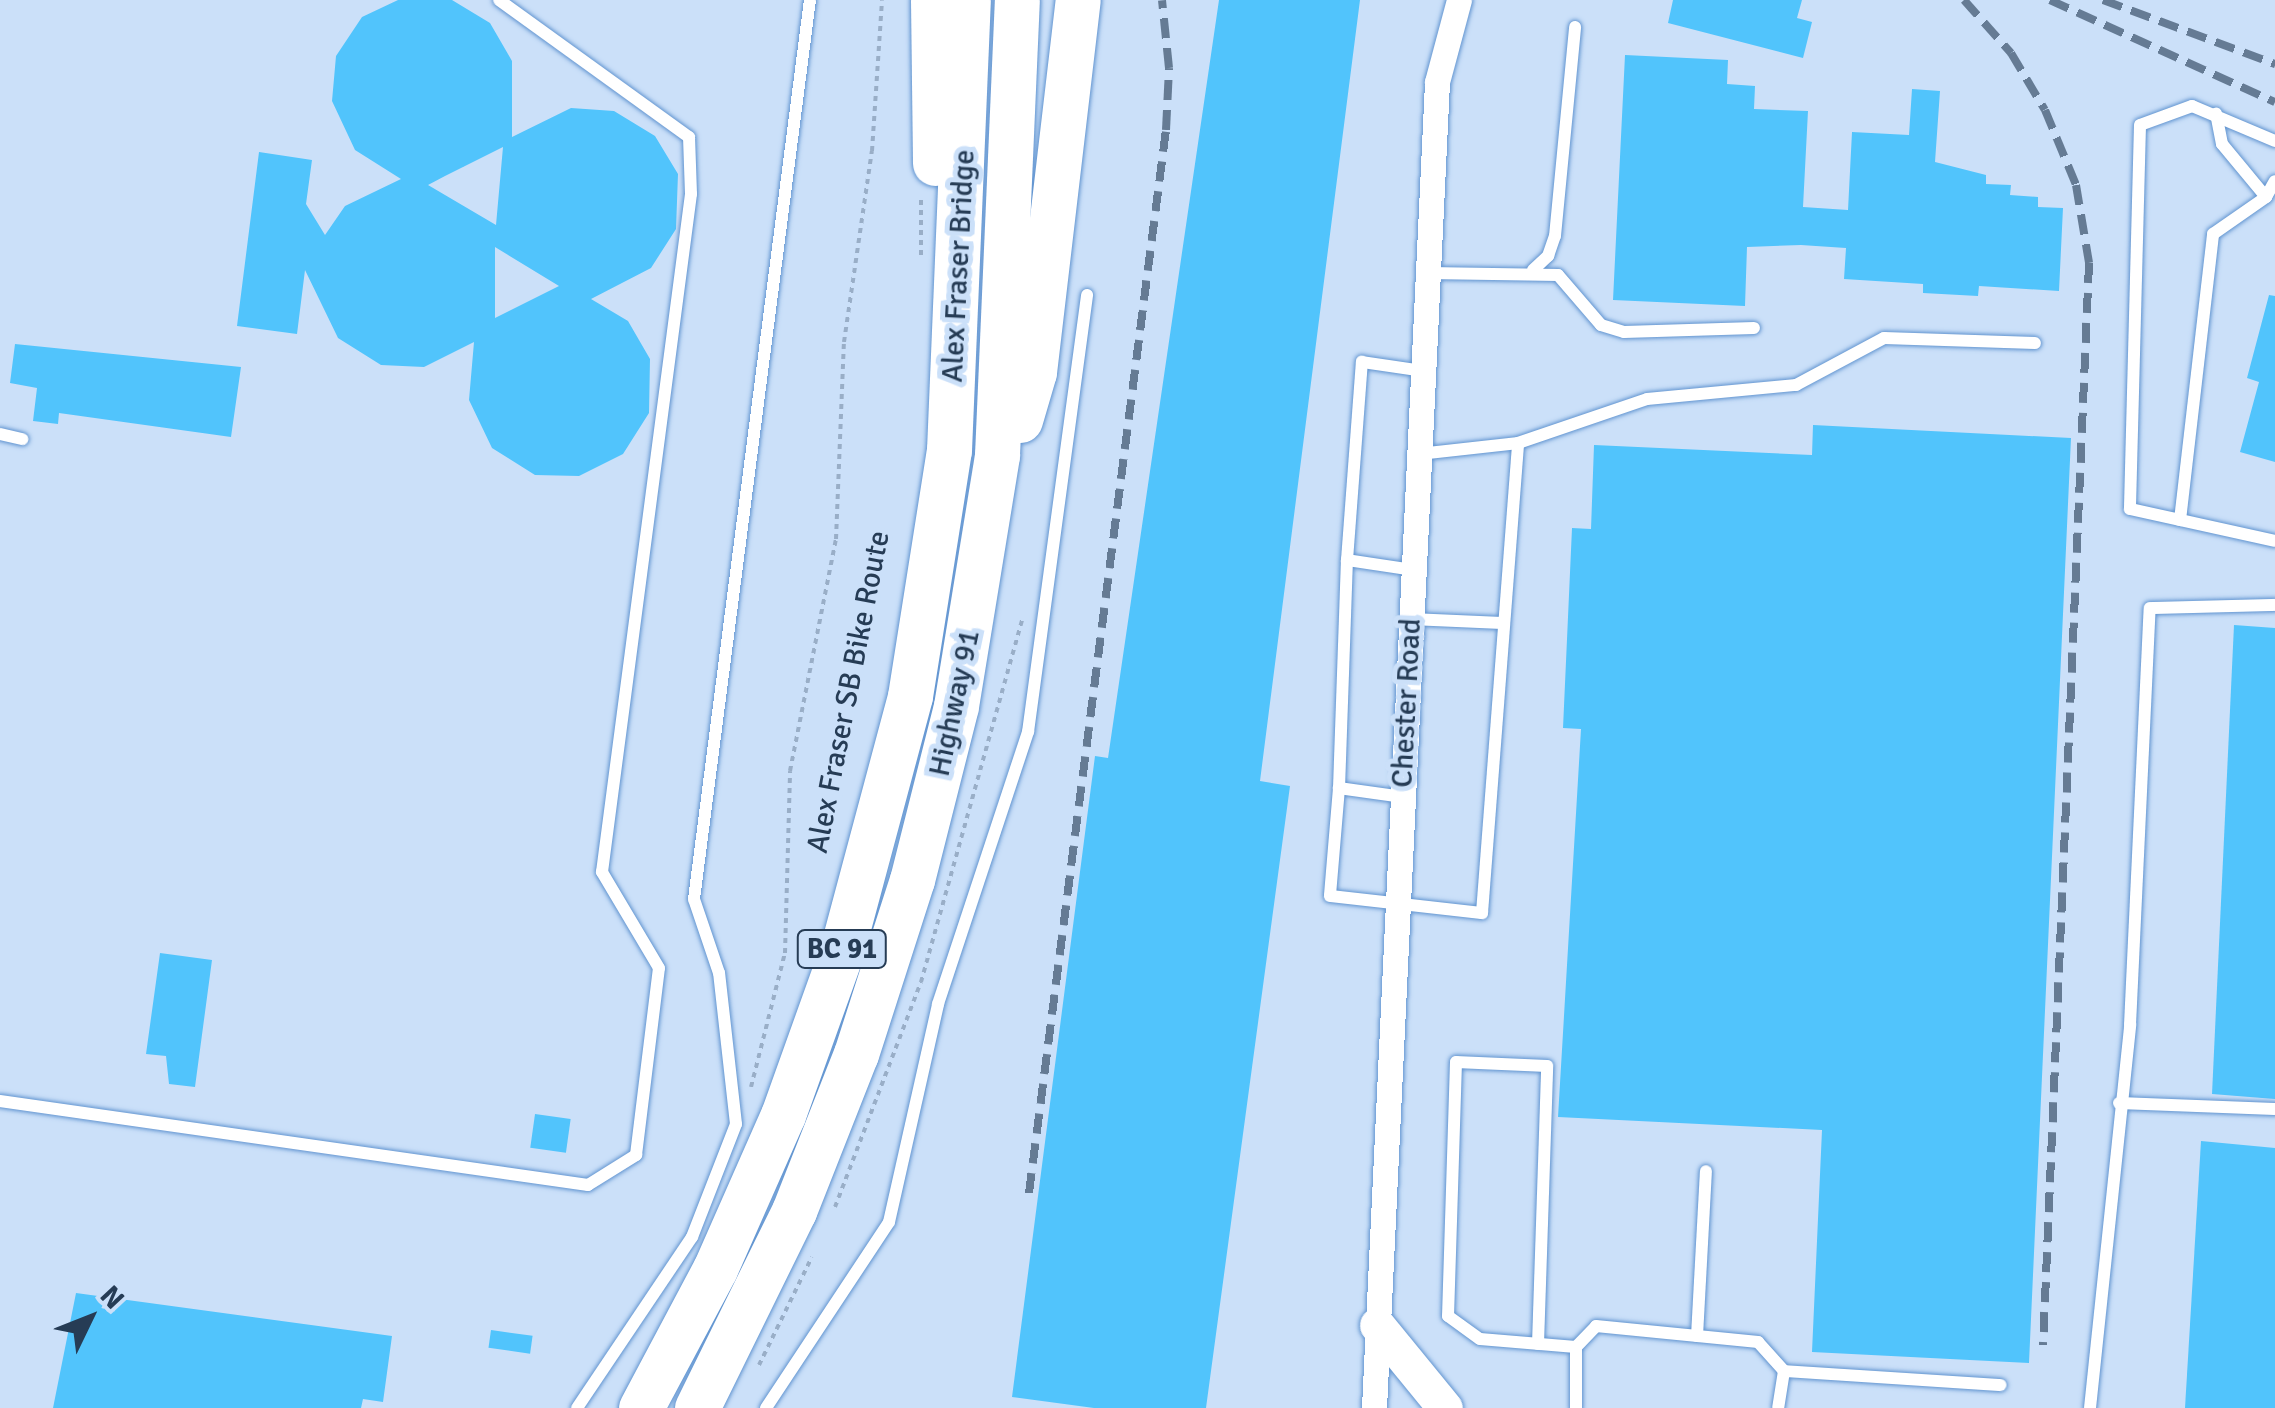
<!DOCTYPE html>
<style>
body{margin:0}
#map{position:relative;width:2275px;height:1408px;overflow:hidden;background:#cbe0f9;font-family:Signika,sans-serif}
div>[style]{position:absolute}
.building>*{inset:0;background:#51c4fc;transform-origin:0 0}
.path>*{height:4px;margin-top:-2px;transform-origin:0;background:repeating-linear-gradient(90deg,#99aec7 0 5px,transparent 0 10px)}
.roads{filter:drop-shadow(0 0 2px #6194d0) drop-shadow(0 0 2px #6194d0)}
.lane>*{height:12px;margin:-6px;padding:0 6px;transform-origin:6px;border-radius:6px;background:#fff}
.street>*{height:25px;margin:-12.5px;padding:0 12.5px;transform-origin:12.5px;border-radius:12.5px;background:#fff}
.secondary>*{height:35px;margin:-17.5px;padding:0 17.5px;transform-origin:17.5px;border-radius:17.5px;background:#fff}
.highway>*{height:45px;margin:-22.5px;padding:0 22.5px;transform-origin:22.5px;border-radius:22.5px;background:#fff}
.rail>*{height:8px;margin-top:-4px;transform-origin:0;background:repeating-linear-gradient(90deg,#657b94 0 20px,transparent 0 30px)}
span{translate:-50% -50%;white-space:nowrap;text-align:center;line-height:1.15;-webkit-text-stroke:10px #cbe0f9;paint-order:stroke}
.shield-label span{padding:2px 8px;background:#cbe0f9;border:2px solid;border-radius:8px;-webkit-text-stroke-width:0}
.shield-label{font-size:28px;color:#263c55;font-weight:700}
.street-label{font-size:30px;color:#263c55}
.north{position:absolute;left:40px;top:1268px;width:100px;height:100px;-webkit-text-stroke:8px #cbe0f9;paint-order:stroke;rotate:47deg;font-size:28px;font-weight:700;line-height:40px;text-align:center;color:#263c55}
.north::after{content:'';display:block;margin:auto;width:35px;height:45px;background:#263c55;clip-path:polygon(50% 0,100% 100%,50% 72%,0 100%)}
</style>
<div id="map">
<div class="building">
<div style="clip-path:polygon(evenodd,398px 0,452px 0,490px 23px,512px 61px,512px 137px,571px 108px,614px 111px,655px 136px,678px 174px,676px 229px,651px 268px,591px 299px,628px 321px,650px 359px,649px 413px,623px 454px,579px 476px,535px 475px,492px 448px,469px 400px,474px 342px,424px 367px,381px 365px,338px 338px,305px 270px,297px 334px,237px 326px,259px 152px,312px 160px,306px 204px,325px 235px,345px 206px,401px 179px,355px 150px,332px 101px,336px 56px,362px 17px,398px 0,503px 147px,496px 225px,428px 185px,445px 176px,503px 147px,398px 0,495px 247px,559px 286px,495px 318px,495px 247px)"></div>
<div style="clip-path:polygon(1219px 0,1360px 0,1260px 781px,1290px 786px,1206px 1408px,1094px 1408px,1012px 1397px,1095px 756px,1108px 758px)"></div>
<div style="clip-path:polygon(1673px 0,1802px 0,1797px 18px,1812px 22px,1803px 58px,1668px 23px)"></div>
<div style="clip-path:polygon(1625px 55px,1728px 60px,1727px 84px,1755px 86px,1754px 109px,1808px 111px,1803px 207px,1848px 210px,1852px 132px,1909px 135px,1912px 89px,1940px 91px,1935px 162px,1986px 175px,1986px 184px,2011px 185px,2010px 195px,2038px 197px,2038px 207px,2063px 208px,2059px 291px,1979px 286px,1978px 296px,1923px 293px,1923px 284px,1844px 279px,1846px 248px,1801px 245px,1747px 247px,1745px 306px,1613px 300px)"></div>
<div style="clip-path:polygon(2269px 295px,2275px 296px,2275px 462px,2240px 452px,2259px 382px,2247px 378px)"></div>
<div style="clip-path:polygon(15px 344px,241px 367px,231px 437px,59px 413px,58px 424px,33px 421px,37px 388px,10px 383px)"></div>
<div style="clip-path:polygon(1813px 425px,2071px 438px,2029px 1363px,1812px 1352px,1822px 1130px,1558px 1117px,1581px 729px,1563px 728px,1572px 528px,1591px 529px,1594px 445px,1812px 455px)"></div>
<div style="clip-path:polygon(2234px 625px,2275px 628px,2275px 1099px,2212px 1094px)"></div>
<div style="clip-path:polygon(160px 953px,212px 960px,195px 1087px,169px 1084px,166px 1056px,146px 1054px)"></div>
<div style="left:535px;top:1114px;width:36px;height:34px;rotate:8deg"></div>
<div style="clip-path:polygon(2201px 1141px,2275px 1148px,2275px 1408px,2185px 1408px)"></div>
<div style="clip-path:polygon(76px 1293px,392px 1336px,383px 1402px,363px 1399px,361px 1408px,53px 1408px)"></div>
<div style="left:491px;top:1330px;width:42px;height:18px;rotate:8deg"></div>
</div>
<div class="path">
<div style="left:921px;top:255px;width:60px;rotate:-90deg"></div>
<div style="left:751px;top:1087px;width:138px;rotate:-75.8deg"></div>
<div style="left:785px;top:953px;width:182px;rotate:-88.4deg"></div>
<div style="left:790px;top:771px;width:237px;rotate:-78.8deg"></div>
<div style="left:836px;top:539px;width:197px;rotate:-87.7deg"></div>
<div style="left:844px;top:342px;width:193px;rotate:-81.7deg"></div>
<div style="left:872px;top:151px;width:151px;rotate:-86.2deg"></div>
<div style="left:835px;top:1207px;width:241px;rotate:-69.1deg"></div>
<div style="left:921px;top:982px;width:379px;rotate:-74.4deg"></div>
<div style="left:759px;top:1365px;width:120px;rotate:-63.9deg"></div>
</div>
<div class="roads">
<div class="lane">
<div style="left:2275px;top:141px;width:90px;rotate:-157.1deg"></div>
<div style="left:2192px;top:106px;width:55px;rotate:159.9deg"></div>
<div style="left:2140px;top:125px;width:384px;rotate:91.5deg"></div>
<div style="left:2130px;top:509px;width:148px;rotate:12.4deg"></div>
<div style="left:2266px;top:197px;width:18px;rotate:-61deg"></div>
<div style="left:1533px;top:270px;width:21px;rotate:-43deg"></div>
<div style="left:1548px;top:256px;width:21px;rotate:-71deg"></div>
<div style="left:1555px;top:236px;width:210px;rotate:-84.5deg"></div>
<div style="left:1428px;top:273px;width:130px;rotate:0.9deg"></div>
<div style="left:1558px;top:275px;width:66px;rotate:49.3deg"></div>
<div style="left:1601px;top:325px;width:24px;rotate:17deg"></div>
<div style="left:1624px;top:332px;width:130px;rotate:-1.8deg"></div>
<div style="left:0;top:434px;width:23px;rotate:13deg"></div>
<div style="left:1419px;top:454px;width:100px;rotate:-6.3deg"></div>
<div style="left:1518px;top:443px;width:136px;rotate:-18.8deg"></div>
<div style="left:1647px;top:399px;width:150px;rotate:-5.4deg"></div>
<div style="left:1796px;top:385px;width:100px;rotate:-28.1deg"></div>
<div style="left:1884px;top:338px;width:151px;rotate:1.9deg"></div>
<div style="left:2180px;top:520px;width:288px;rotate:-83.4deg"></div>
<div style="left:2213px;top:234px;width:65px;rotate:-34.9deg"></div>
<div style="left:2266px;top:197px;width:69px;rotate:-129.7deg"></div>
<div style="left:2222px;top:144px;width:31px;rotate:-101deg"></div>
<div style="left:1347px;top:560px;width:199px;rotate:-85.7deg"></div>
<div style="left:1362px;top:362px;width:62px;rotate:8.4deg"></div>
<div style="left:1411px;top:619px;width:91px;rotate:2.5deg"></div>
<div style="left:1339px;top:788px;width:108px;rotate:94.8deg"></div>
<div style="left:1330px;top:896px;width:153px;rotate:6.4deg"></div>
<div style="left:1482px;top:913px;width:471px;rotate:-85.6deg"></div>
<div style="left:1403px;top:797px;width:65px;rotate:-172deg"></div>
<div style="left:1339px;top:788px;width:228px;rotate:-88deg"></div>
<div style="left:1347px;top:560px;width:67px;rotate:8.6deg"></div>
<div style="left:0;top:1101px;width:594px;rotate:8.13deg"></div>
<div style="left:588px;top:1185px;width:57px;rotate:-32deg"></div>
<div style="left:636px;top:1155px;width:188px;rotate:-83deg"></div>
<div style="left:659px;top:968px;width:112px;rotate:-120.7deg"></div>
<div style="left:602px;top:872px;width:684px;rotate:-82.52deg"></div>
<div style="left:691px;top:194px;width:57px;rotate:-92deg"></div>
<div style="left:689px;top:137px;width:234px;rotate:-144.2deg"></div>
<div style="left:2119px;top:1103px;width:156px;rotate:2.2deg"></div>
<div style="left:1697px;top:1336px;width:165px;rotate:-86.9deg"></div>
<div style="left:1538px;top:1344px;width:278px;rotate:-88.1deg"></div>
<div style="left:1547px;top:1066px;width:91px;rotate:-177.5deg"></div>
<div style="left:1456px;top:1062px;width:254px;rotate:91.8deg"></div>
<div style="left:1448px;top:1316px;width:39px;rotate:36deg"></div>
<div style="left:1480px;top:1339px;width:96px;rotate:4.8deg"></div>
<div style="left:1576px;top:1347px;width:61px;rotate:90deg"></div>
<div style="left:1576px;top:1347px;width:29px;rotate:-46deg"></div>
<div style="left:1596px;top:1326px;width:163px;rotate:5.6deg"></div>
<div style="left:1758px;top:1342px;width:39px;rotate:48deg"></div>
<div style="left:1784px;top:1371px;width:37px;rotate:99deg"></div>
<div style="left:1784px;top:1371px;width:217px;rotate:3.7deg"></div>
<div style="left:577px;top:1408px;width:206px;rotate:-56.1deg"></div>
<div style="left:692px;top:1237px;width:121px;rotate:-68.7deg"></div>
<div style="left:736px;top:1124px;width:152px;rotate:-96.4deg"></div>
<div style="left:719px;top:973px;width:78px;rotate:-108.7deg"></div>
<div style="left:694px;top:899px;width:906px;rotate:-82.65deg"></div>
<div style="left:766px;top:1408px;width:223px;rotate:-56.5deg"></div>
<div style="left:889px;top:1222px;width:223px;rotate:-77.3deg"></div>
<div style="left:938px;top:1004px;width:287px;rotate:-71.7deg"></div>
<div style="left:1028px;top:732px;width:441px;rotate:-82.3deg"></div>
<div style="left:2090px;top:1408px;width:385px;rotate:-84deg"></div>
<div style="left:2130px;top:1025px;width:417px;rotate:-87.3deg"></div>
<div style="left:2150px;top:608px;width:125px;rotate:-1.4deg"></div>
</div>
<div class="street">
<div style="left:1374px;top:1408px;width:1327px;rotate:-87.28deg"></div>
<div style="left:1437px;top:82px;width:85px;rotate:-75deg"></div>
</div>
<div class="secondary">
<div style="left:1377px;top:1325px;width:107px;rotate:50.7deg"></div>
</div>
<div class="highway">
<div style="left:933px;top:0;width:163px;rotate:89.3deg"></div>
<div style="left:1020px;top:420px;width:50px;rotate:-73.7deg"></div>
<div style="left:1034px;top:372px;width:375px;rotate:-83.3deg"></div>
<div style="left:641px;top:1408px;width:157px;rotate:-62deg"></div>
<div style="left:715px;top:1269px;width:168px;rotate:-66.2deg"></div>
<div style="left:783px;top:1115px;width:175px;rotate:-70.3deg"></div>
<div style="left:842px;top:950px;width:263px;rotate:-75deg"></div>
<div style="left:910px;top:696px;width:249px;rotate:-81deg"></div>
<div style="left:949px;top:450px;width:450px;rotate:-87.6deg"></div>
<div style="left:697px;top:1408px;width:220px;rotate:-63.8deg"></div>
<div style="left:794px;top:1211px;width:169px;rotate:-68.5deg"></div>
<div style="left:856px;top:1054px;width:183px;rotate:-72.2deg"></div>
<div style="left:912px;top:880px;width:179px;rotate:-75.8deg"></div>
<div style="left:956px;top:706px;width:254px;rotate:-80.7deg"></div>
<div style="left:997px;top:455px;width:455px;rotate:-87.5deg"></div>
</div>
</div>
<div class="rail">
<div style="left:1964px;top:0;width:71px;rotate:48.4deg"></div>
<div style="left:2011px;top:53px;width:66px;rotate:59.2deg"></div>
<div style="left:2045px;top:110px;width:81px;rotate:67.5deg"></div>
<div style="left:2076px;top:185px;width:79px;rotate:80.5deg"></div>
<div style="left:2089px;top:263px;width:1083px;rotate:92.43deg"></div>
<div style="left:2050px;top:0;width:247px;rotate:24.4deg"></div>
<div style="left:2103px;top:0;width:184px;rotate:20.4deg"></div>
<div style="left:1029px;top:1193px;width:1072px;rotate:-82.66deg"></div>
<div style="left:1166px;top:130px;width:62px;rotate:-87.2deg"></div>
<div style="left:1169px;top:68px;width:68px;rotate:-95.9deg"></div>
</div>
<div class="shield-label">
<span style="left:842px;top:949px">BC 91</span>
</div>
<div class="street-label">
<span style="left:959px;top:266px;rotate:-87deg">Alex Fraser Bridge</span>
<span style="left:849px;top:692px;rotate:-79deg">Alex Fraser SB Bike Route</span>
<span style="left:955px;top:703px;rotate:-78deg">Highway 91</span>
<span style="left:1407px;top:703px;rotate:-87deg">Chester Road</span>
</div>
<div class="north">N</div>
</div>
